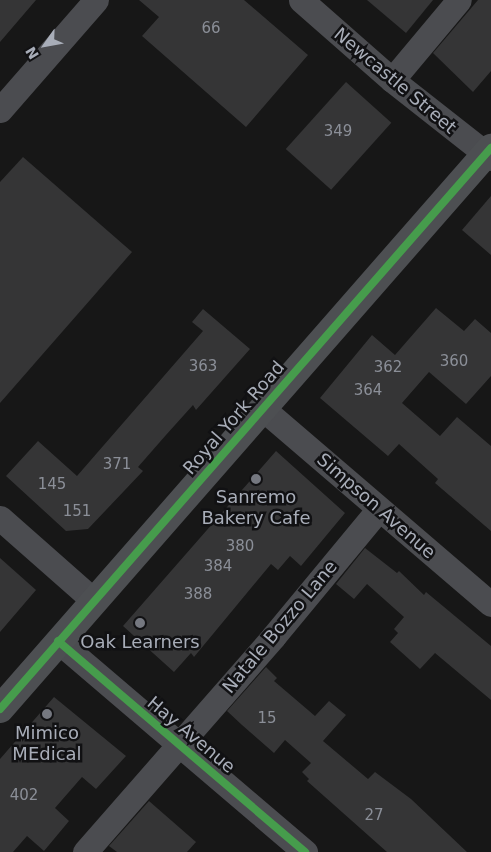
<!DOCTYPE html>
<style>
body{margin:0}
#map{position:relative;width:491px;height:852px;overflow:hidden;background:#171717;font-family:"DejaVu Sans",sans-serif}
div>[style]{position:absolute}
.building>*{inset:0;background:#353536;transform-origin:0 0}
.minor>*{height:25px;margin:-12.5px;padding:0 12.5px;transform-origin:12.5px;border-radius:12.5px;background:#4b4c50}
.major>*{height:28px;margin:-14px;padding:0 14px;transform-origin:14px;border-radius:14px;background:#4d4f52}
.cycleway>*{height:8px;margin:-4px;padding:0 4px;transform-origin:4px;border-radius:4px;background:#469c4c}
.dots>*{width:14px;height:14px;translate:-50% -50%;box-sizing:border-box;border:2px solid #111113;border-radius:50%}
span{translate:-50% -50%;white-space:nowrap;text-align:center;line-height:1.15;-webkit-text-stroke:5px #111113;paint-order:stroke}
.number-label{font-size:15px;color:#8b8f98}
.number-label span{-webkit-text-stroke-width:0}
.street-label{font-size:18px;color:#a8adb8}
.poi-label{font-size:18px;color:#a8adb8}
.north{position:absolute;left:20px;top:20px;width:50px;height:50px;-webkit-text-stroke:4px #111113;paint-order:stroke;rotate:238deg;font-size:14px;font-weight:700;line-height:20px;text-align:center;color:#a8adb8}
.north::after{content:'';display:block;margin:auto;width:18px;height:22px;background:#a8adb8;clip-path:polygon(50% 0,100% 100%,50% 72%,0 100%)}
</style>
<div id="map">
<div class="building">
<div style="clip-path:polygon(0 0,36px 0,0 42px)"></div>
<div style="clip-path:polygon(139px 0,244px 0,308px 55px,246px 127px,142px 36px,159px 17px)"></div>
<div style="clip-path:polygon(367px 0,433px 0,406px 33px)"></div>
<div style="clip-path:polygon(478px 0,491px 0,491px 71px,473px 92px,433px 53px)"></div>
<div style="left:346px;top:82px;width:61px;height:90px;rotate:42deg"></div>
<div style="clip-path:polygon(23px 157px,132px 252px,0 403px,0 182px)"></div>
<div style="clip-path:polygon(491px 196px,491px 255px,462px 230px)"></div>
<div style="clip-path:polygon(436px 308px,464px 331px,475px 319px,491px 333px,491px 376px,466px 404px,429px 372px,402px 403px,440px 436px,457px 417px,491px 446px,491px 531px,435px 483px,438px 479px,399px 444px,388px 456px,320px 398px,372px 335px,395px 355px)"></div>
<div style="clip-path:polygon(203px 309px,250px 349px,196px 410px,193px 405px,166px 435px,138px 467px,143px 471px,88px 529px,66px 531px,6px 476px,38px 441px,77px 476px,203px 331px,192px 322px)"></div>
<div style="clip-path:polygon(276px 451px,345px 513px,301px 566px,290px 556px,278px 570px,271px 564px,194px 657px,191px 653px,174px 672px,123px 626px)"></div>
<div style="clip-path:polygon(365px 548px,397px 573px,399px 571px,424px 595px,426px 592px,491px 646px,491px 700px,435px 653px,420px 669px,390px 642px,398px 633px,394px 629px,404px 617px,367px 584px,354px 599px,336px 584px)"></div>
<div style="clip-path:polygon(0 558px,36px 590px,0 632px)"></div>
<div style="clip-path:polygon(266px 667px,277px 678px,274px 681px,315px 716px,329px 701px,346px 715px,323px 741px,368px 779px,375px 772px,411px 799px,467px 852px,387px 852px,307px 781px,309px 779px,302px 772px,311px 763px,285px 740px,274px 753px,242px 725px,227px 711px)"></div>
<div style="clip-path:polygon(54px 697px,126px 756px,96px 789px,82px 777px,55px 808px,69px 821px,44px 851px,27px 836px,13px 852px,0 852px,0 759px)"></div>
<div style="clip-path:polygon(149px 801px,196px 842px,187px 852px,117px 852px,109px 846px)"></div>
</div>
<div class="minor">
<div style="left:301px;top:0;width:121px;rotate:41.3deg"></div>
<div style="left:392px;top:80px;width:126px;rotate:38.2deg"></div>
<div style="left:392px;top:80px;width:104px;rotate:-50.1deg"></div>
<div style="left:0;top:110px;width:146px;rotate:-48.9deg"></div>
<div style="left:262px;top:408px;width:301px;rotate:40.6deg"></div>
<div style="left:0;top:518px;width:125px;rotate:41.4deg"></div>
<div style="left:58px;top:641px;width:325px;rotate:40.5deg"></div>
<div style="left:85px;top:852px;width:286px;rotate:-48.8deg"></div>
<div style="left:273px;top:637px;width:166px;rotate:-50.4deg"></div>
</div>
<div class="major">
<div style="left:0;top:709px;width:746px;rotate:-48.81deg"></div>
</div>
<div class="cycleway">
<div style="left:58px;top:641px;width:325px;rotate:40.5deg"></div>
<div style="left:0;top:709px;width:746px;rotate:-48.81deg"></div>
</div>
<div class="dots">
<div style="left:256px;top:479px;background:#757880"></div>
<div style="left:140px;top:623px;background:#757880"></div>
<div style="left:47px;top:714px;background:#757880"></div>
</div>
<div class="number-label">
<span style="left:211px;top:29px">66</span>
<span style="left:338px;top:132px">349</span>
<span style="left:454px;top:362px">360</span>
<span style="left:203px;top:367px">363</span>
<span style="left:388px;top:368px">362</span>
<span style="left:368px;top:391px">364</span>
<span style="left:117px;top:465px">371</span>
<span style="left:52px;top:485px">145</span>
<span style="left:77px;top:512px">151</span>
<span style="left:240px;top:547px">380</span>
<span style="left:218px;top:567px">384</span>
<span style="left:198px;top:595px">388</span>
<span style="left:267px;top:719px">15</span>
<span style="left:24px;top:796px">402</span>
<span style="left:374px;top:816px">27</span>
</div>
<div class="street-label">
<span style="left:395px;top:81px;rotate:40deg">Newcastle Street</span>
<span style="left:234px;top:418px;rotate:-49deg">Royal York Road</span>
<span style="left:376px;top:506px;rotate:41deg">Simpson Avenue</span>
<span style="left:280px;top:627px;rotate:-50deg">Natale Bozzo Lane</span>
<span style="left:191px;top:735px;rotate:40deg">Hay Avenue</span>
</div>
<div class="poi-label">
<span style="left:256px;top:508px">Sanremo<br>Bakery Cafe</span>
<span style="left:140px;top:642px">Oak Learners</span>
<span style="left:47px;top:744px">Mimico<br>MEdical</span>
</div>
<div class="north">N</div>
</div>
